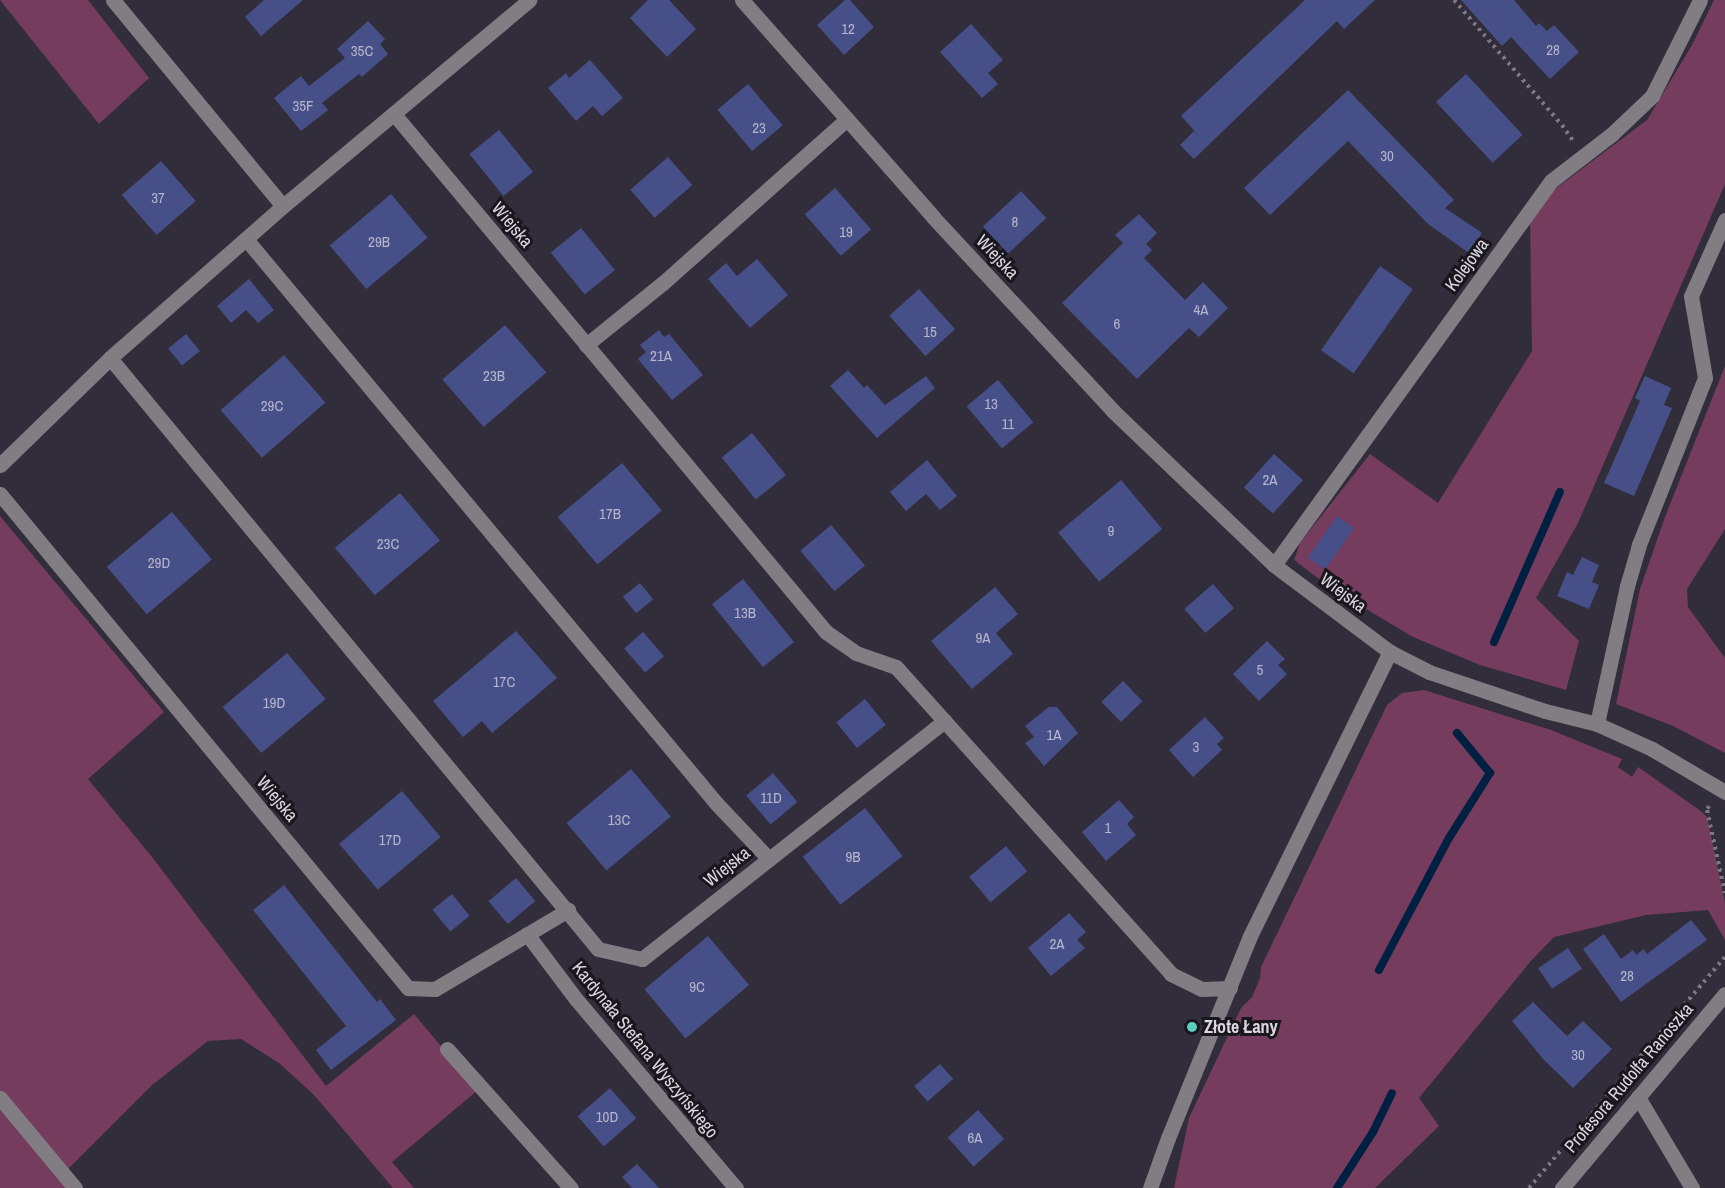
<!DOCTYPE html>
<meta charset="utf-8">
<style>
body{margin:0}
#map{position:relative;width:1725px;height:1188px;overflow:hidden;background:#322d3b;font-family:"Archivo Narrow",sans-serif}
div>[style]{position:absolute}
.green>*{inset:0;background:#753c5d}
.stream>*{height:8px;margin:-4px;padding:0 4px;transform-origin:4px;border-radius:4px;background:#002042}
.building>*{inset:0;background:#474f88;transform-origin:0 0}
.path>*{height:4px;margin-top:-2px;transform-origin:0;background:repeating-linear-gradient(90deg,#7b7783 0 3px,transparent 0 7.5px)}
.minor>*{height:15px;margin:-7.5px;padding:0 7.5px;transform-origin:7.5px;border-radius:7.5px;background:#827d83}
.dots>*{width:16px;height:16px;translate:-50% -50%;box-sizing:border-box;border:3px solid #19171d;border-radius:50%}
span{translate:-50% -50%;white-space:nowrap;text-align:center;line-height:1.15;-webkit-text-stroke:6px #19171d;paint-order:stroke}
.number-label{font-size:15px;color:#b5b5cb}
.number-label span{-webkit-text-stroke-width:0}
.street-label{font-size:18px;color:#dad7e1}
.poi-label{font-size:18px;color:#dad7e1;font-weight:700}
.left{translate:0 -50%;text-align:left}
</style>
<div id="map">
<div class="green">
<div style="clip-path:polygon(0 0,88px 0,149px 78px,99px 124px)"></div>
<div style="clip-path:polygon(1714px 0,1725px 0,1725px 184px,1578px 523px,1536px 598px,1579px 641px,1566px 690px,1480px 665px,1413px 637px,1331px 588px,1294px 560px,1300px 543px,1370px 454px,1438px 503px,1532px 351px,1530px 217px,1547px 195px,1647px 120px,1692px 45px)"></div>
<div style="clip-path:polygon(1725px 366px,1725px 529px,1687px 589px,1688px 607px,1725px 658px,1725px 753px,1673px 726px,1616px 704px,1640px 589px,1665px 517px)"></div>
<div style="clip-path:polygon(0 516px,164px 712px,88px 779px,152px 857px,326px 1086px,414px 1014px,478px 1090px,392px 1162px,414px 1188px,393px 1188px,314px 1095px,279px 1063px,241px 1039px,208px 1041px,151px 1086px,67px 1170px,82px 1188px,0 1188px)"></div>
<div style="clip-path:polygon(1424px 690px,1551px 730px,1622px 759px,1618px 767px,1632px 777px,1638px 767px,1698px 809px,1707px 817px,1725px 903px,1725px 940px,1708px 910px,1646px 915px,1554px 937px,1530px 962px,1419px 1098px,1439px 1126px,1375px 1188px,1174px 1188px,1189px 1118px,1241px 1008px,1252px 997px,1260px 978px,1261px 967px,1387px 705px,1402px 693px)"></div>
</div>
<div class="stream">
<div style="left:1494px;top:642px;width:164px;rotate:-66.3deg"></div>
<div style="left:1379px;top:970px;width:149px;rotate:-62.1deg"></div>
<div style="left:1449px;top:838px;width:77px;rotate:-57.8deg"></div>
<div style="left:1490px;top:773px;width:52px;rotate:-129.5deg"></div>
<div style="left:1337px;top:1188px;width:67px;rotate:-57.3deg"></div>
<div style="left:1373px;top:1132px;width:43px;rotate:-64deg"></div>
</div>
<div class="building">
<div style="clip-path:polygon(264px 0,303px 0,261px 36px,245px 17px)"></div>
<div style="clip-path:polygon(648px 0,669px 0,696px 29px,667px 57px,630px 18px)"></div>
<div style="clip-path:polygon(845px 0,850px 0,874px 27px,844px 55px,817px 25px)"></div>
<div style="clip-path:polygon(1305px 0,1375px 0,1344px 29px,1337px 21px,1194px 159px,1180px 145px,1194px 131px,1201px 138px,1181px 116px)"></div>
<div style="clip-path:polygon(1461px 0,1514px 0,1536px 26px,1539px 23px,1547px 31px,1554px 25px,1579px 52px,1550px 79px,1511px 37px,1502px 46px)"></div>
<div style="clip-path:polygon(368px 21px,385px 39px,380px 44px,388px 54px,362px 77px,359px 74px,322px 103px,328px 110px,301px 131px,274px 98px,301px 76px,309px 86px,345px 58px,337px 49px)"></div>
<div style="clip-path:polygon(971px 24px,1003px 60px,988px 73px,998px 84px,982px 98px,940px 52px)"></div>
<div style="clip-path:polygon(590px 60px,623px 98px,602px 116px,593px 106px,576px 121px,548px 88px,566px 73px,569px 78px)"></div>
<div style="left:1466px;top:74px;width:83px;height:41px;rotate:47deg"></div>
<div style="left:748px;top:84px;width:54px;height:40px;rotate:50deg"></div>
<div style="clip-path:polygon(1348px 90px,1454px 200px,1445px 208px,1482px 233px,1469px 253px,1428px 224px,1348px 141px,1270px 215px,1244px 188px)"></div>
<div style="left:499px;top:130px;width:54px;height:38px;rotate:51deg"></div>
<div style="left:668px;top:157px;width:37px;height:50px;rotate:49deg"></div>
<div style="left:161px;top:161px;width:53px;height:52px;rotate:49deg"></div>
<div style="left:835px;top:188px;width:55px;height:40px;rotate:49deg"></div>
<div style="left:1021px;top:191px;width:37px;height:52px;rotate:47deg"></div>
<div style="left:391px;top:194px;width:57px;height:80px;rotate:50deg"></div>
<div style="clip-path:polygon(1139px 214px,1157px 233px,1146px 244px,1152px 250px,1144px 258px,1185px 300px,1203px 282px,1228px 308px,1199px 337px,1189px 328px,1137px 379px,1062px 303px,1123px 243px,1115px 235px)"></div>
<div style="left:581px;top:228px;width:54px;height:39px;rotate:51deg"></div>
<div style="clip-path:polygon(757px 259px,788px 295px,750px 328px,708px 279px,726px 263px,737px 276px)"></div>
<div style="left:1380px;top:266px;width:40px;height:103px;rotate:35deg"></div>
<div style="clip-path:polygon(249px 279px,274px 310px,258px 323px,246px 310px,231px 323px,217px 306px)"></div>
<div style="left:919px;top:289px;width:54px;height:40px;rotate:48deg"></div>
<div style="left:505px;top:325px;width:63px;height:83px;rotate:49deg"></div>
<div style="clip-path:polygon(659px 330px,664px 337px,669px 334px,703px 375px,672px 400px,638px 359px,646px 352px,640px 345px)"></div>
<div style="left:186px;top:334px;width:22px;height:23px;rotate:51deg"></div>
<div style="left:284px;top:355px;width:63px;height:84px;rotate:49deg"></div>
<div style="clip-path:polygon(848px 370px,864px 388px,867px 385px,885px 405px,926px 376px,935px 388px,877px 438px,830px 386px)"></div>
<div style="clip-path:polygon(1645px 376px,1671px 388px,1664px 405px,1672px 408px,1634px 496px,1604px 483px,1640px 401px,1635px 398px)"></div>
<div style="left:998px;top:380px;width:55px;height:41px;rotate:50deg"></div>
<div style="left:752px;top:433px;width:54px;height:39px;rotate:51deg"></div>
<div style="left:1274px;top:454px;width:39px;height:45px;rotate:42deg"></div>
<div style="clip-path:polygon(927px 460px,957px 496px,940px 510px,926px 494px,906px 511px,890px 492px)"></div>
<div style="left:622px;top:463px;width:62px;height:84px;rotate:50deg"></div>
<div style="left:1121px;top:480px;width:64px;height:82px;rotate:50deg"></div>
<div style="left:400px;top:493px;width:62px;height:85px;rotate:50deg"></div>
<div style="left:172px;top:512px;width:62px;height:85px;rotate:50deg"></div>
<div style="left:1337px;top:516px;width:21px;height:51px;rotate:35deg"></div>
<div style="left:831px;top:525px;width:53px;height:40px;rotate:50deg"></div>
<div style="clip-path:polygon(1582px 557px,1599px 565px,1592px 582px,1599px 585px,1589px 609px,1557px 596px,1567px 572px,1573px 575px)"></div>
<div style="left:743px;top:579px;width:81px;height:40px;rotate:51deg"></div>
<div style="left:640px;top:583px;width:21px;height:22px;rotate:51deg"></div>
<div style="left:1213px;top:584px;width:32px;height:38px;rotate:49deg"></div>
<div style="clip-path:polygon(995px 587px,1018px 614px,996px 633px,1013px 654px,972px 689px,931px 641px)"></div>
<div style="clip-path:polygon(516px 631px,557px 678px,492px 733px,482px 721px,463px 737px,433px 701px)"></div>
<div style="left:643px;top:632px;width:32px;height:25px;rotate:49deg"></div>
<div style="clip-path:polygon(1267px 641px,1285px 659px,1278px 665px,1287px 674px,1259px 701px,1233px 674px)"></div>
<div style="left:287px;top:653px;width:60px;height:84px;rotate:50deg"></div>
<div style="left:1123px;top:681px;width:28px;height:30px;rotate:46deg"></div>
<div style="left:865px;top:699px;width:33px;height:37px;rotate:51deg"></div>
<div style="clip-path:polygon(1049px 707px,1057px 707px,1078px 733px,1044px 766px,1025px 743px,1034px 737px,1025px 726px)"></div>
<div style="clip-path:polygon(1205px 717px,1224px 738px,1217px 744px,1222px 750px,1193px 777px,1169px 750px)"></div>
<div style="left:631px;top:769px;width:62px;height:84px;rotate:50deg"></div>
<div style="left:773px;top:773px;width:38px;height:35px;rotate:50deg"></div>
<div style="left:402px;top:791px;width:60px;height:82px;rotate:50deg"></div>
<div style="clip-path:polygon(1119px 800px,1134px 817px,1127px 824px,1136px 835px,1106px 861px,1082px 832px)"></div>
<div style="left:865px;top:808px;width:61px;height:79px;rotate:52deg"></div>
<div style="left:1006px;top:846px;width:33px;height:48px;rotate:50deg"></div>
<div style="left:516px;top:878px;width:30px;height:36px;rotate:50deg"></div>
<div style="clip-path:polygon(284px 885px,377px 1002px,380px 999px,396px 1020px,331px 1070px,316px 1050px,346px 1026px,253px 910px)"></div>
<div style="left:452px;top:894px;width:28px;height:25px;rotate:51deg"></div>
<div style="clip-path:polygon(1069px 913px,1086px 932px,1077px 940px,1085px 948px,1051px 976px,1028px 948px)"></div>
<div style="clip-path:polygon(1691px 920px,1707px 940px,1621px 1002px,1583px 949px,1604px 934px,1621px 959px,1633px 950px,1636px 955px,1644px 949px,1647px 954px)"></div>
<div style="left:708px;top:936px;width:64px;height:83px;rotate:50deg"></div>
<div style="left:1568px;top:948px;width:25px;height:36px;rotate:56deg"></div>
<div style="clip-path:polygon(1533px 1002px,1567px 1036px,1583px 1021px,1612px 1049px,1573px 1088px,1544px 1060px,1512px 1021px)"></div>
<div style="left:940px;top:1064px;width:20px;height:34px;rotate:49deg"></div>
<div style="left:610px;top:1088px;width:40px;height:43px;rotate:49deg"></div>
<div style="left:978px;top:1110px;width:39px;height:41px;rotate:48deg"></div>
<div style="clip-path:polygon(637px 1164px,659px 1188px,632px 1188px,622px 1177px)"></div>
</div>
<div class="path">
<div style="left:1454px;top:0;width:165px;rotate:49.2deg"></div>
<div style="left:1562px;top:125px;width:19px;rotate:55deg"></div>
<div style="left:1709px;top:806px;width:4px;rotate:117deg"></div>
<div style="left:1707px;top:810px;width:85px;rotate:77.8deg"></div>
<div style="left:1529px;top:1188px;width:303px;rotate:-49.7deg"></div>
</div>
<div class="minor">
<div style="left:113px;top:0;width:267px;rotate:50.5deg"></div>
<div style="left:742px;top:0;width:289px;rotate:48.6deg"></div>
<div style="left:933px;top:217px;width:265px;rotate:47.1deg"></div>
<div style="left:1113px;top:411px;width:223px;rotate:43.7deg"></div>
<div style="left:1274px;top:565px;width:145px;rotate:36.9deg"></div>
<div style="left:1390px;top:652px;width:44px;rotate:27.1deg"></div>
<div style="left:1429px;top:672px;width:122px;rotate:18.6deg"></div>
<div style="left:1545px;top:711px;width:54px;rotate:14deg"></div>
<div style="left:394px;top:114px;width:674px;rotate:50.17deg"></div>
<div style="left:826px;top:632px;width:37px;rotate:35deg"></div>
<div style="left:856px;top:653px;width:42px;rotate:19.3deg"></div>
<div style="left:896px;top:667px;width:412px;rotate:48.1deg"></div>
<div style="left:1171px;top:974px;width:34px;rotate:26deg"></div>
<div style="left:1202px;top:989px;width:28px;rotate:-2deg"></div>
<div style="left:1725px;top:220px;width:83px;rotate:114.1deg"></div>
<div style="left:1691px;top:296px;width:83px;rotate:80.3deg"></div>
<div style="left:1705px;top:378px;width:180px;rotate:111.6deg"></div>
<div style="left:1639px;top:545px;width:43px;rotate:106.3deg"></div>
<div style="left:1627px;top:586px;width:141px;rotate:102.3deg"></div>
<div style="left:1597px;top:724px;width:60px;rotate:24.4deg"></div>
<div style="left:1652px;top:749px;width:85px;rotate:30.5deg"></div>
<div style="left:246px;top:239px;width:734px;rotate:50.19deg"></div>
<div style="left:716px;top:803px;width:77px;rotate:46.6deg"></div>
<div style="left:586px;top:345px;width:100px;rotate:-38.9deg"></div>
<div style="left:664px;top:282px;width:245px;rotate:-41.7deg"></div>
<div style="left:110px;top:358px;width:766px;rotate:50.45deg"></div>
<div style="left:598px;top:949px;width:45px;rotate:12.8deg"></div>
<div style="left:642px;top:959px;width:385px;rotate:-38.2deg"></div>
<div style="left:0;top:465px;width:153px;rotate:-44.2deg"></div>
<div style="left:110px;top:358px;width:230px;rotate:-41.3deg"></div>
<div style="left:283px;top:206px;width:321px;rotate:-39.9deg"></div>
<div style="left:0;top:494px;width:641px;rotate:50.45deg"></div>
<div style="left:408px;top:988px;width:27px;rotate:2deg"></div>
<div style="left:435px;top:989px;width:155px;rotate:-30.7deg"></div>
<div style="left:1274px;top:565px;width:473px;rotate:-54.2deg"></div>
<div style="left:1551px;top:181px;width:77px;rotate:-37.6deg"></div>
<div style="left:1612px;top:134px;width:55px;rotate:-43.5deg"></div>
<div style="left:1652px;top:96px;width:107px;rotate:-63.4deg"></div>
<div style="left:527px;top:934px;width:81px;rotate:53deg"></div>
<div style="left:576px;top:999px;width:248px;rotate:49.8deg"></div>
<div style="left:447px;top:1049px;width:186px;rotate:48.3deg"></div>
<div style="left:1638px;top:1097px;width:106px;rotate:59.3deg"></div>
<div style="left:0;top:1098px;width:117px;rotate:50.2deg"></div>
<div style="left:1150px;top:1188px;width:53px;rotate:-70.2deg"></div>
<div style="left:1168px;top:1138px;width:218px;rotate:-67.9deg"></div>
<div style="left:1250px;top:936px;width:317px;rotate:-63.8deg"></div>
<div style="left:1562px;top:1188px;width:253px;rotate:-50deg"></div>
</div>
<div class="dots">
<div style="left:1192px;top:1027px;background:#5bcebc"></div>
</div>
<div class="number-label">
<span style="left:848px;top:29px">12</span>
<span style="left:1553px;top:50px">28</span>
<span style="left:362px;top:51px">35C</span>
<span style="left:303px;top:106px">35F</span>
<span style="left:759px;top:128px">23</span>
<span style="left:1387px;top:156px">30</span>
<span style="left:158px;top:198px">37</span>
<span style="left:1015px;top:222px">8</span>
<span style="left:846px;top:232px">19</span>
<span style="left:379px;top:242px">29B</span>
<span style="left:1201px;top:310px">4A</span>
<span style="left:1117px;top:324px">6</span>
<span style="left:930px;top:332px">15</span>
<span style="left:661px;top:356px">21A</span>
<span style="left:494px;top:376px">23B</span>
<span style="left:991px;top:404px">13</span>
<span style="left:272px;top:406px">29C</span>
<span style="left:1008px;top:424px">11</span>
<span style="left:1270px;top:480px">2A</span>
<span style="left:610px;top:514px">17B</span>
<span style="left:1111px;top:531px">9</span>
<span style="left:388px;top:544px">23C</span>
<span style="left:159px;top:563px">29D</span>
<span style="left:745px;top:613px">13B</span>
<span style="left:983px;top:638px">9A</span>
<span style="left:1260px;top:670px">5</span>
<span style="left:504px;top:682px">17C</span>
<span style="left:274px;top:703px">19D</span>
<span style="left:1054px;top:735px">1A</span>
<span style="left:1196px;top:747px">3</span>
<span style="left:771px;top:798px">11D</span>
<span style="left:619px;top:820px">13C</span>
<span style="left:1108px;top:828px">1</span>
<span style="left:390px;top:840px">17D</span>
<span style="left:853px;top:857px">9B</span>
<span style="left:1057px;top:944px">2A</span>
<span style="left:1627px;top:976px">28</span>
<span style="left:697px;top:987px">9C</span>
<span style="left:1578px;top:1055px">30</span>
<span style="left:607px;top:1117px">10D</span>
<span style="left:975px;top:1138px">6A</span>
</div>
<div class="street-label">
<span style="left:512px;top:225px;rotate:50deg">Wiejska</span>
<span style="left:997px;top:257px;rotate:47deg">Wiejska</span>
<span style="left:1467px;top:265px;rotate:-54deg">Kolejowa</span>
<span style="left:1343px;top:593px;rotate:37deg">Wiejska</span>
<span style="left:277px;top:799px;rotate:50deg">Wiejska</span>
<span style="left:727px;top:867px;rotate:-38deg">Wiejska</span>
<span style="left:645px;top:1050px;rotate:51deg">Kardynała Stefana Wyszyńskiego</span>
<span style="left:1629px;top:1078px;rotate:-50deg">Profesora Rudolfa Ranoszka</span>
</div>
<div class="poi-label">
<span class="left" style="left:1204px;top:1027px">Złote Łany</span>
</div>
</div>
